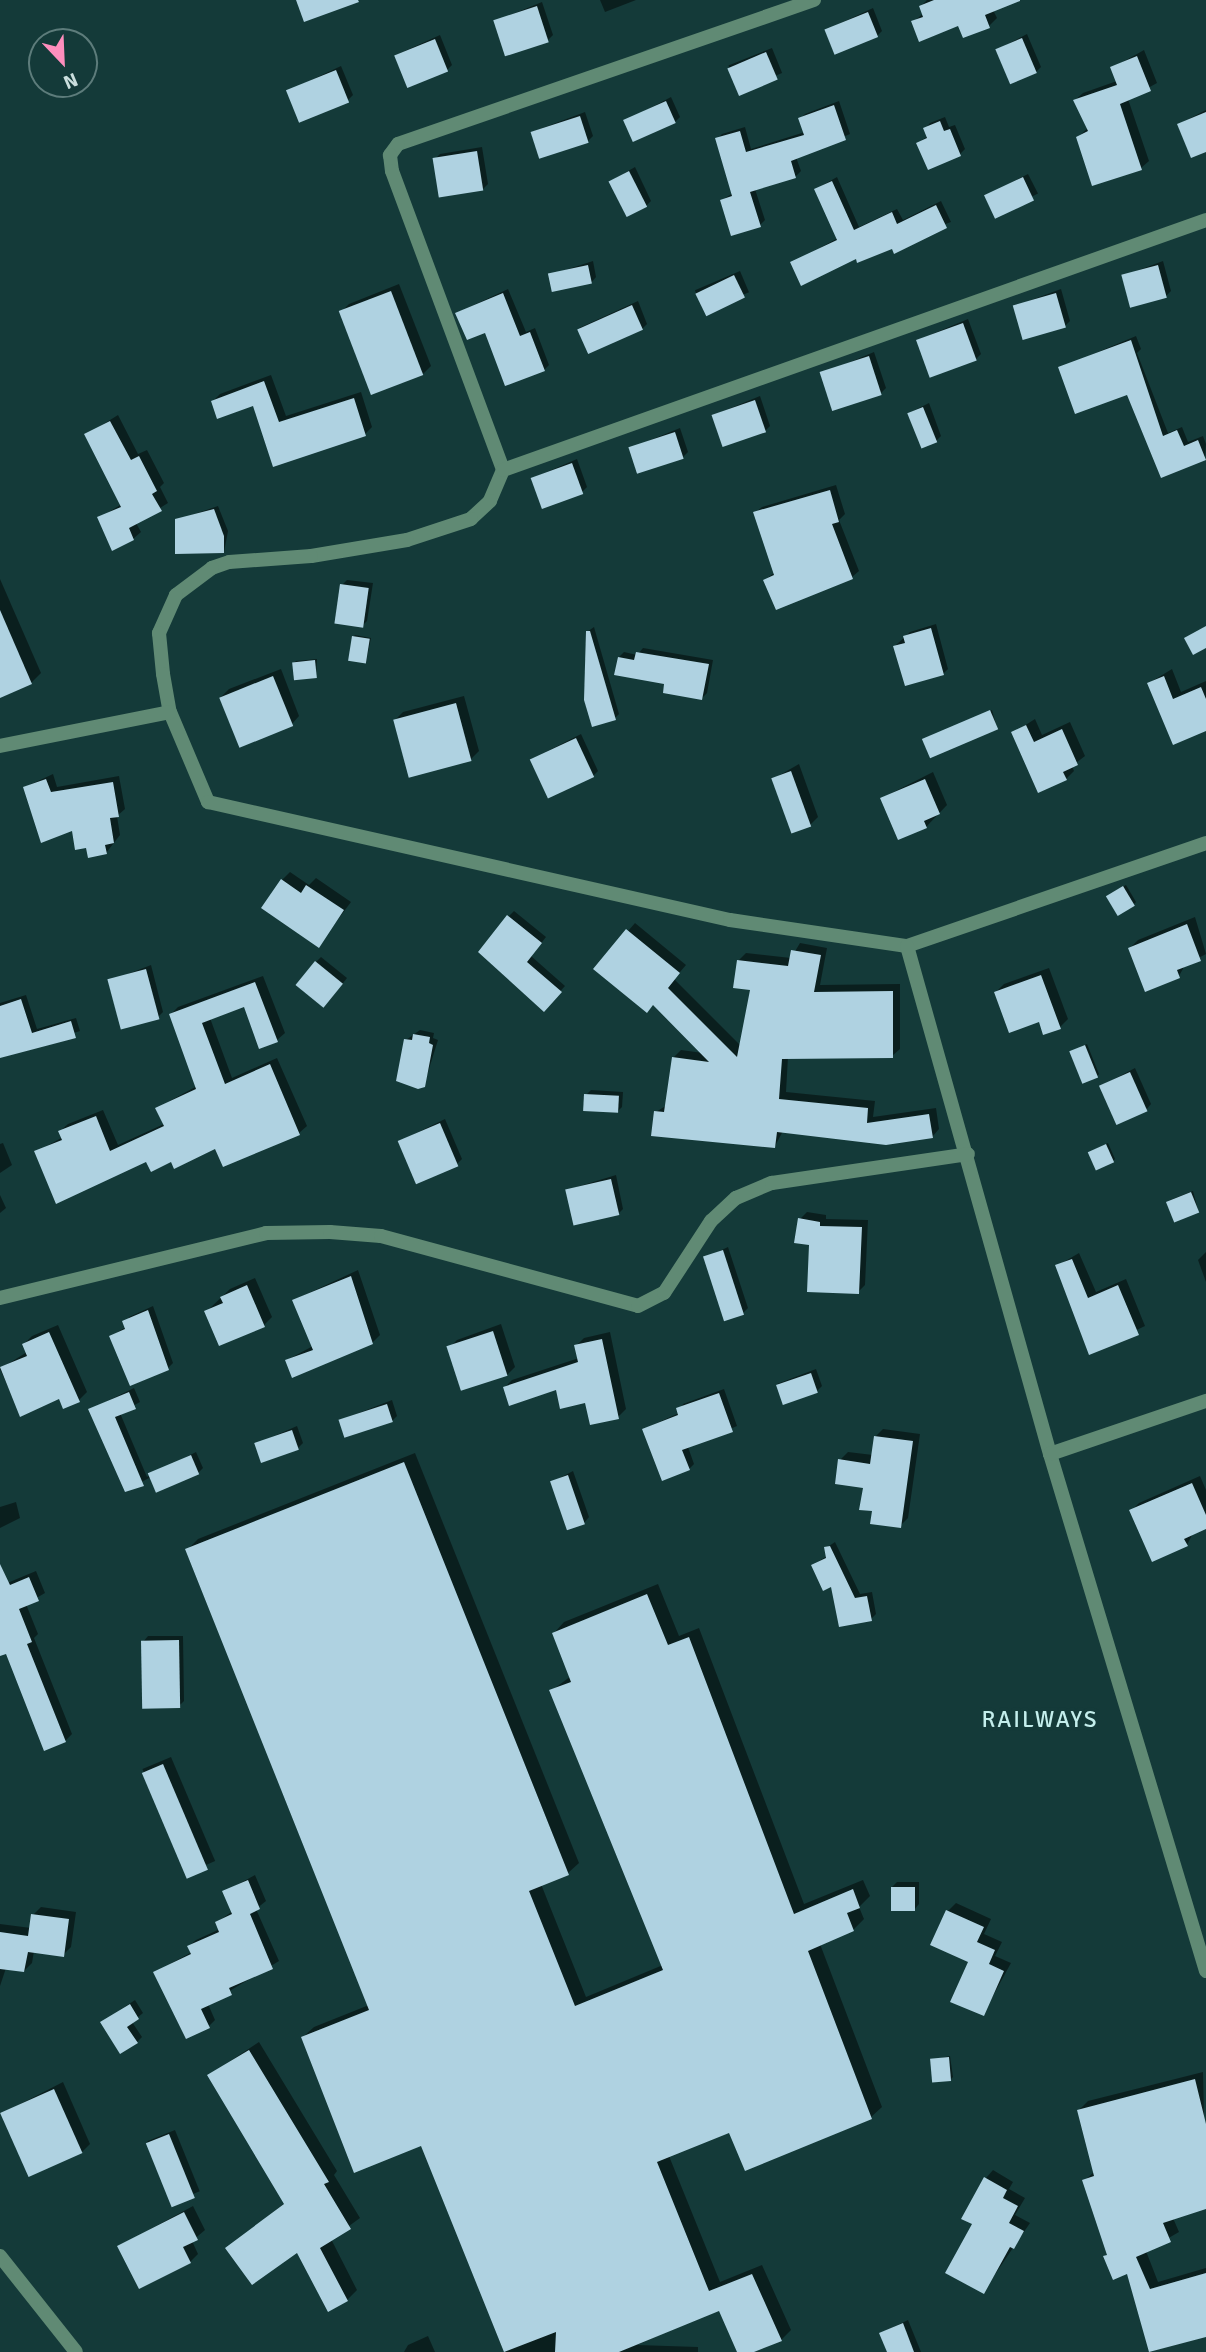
<!DOCTYPE html>
<style>
body{margin:0}
#map{position:relative;width:1206px;height:2352px;overflow:hidden;background:#143a39;font-family:Signika,sans-serif}
div>[style]{position:absolute}
.shadow>*{inset:0;background:#0007;transform-origin:0 0}
.building>*{inset:0;background:#afd2e1;transform-origin:0 0}
.minor>*{height:14px;margin:-7px;padding:0 7px;transform-origin:7px;border-radius:7px;background:#608a74}
span{translate:-50% -50%;white-space:nowrap;text-align:center;line-height:1.15;-webkit-text-stroke:7px #143a39;paint-order:stroke}
.neighbourhood-label{font-size:23px;color:#c4eeec;letter-spacing:2px}
.north{position:absolute;left:28px;top:28px;width:70px;height:70px;box-sizing:border-box;background:#143a39;border:2px solid #5d7c7b;border-radius:50%;rotate:157deg;font-size:19px;font-weight:700;line-height:28px;text-align:center;color:#cadedd}
.north::after{content:'';display:block;margin:auto;width:24px;height:32px;background:#fe8ebd;clip-path:polygon(50% 0,100% 100%,50% 72%,0 100%)}
</style>
<div id="map">
<div class="shadow">
<div style="clip-path:polygon(600px 0,636px 0,605px 12px)"></div>
<div style="clip-path:polygon(927px 0,1006px 0,993px 10px,997px 18px,989px 26px,913px 22px,924px 13px,921px 6px)"></div>
<div style="clip-path:polygon(542px 2px,553px 35px,548px 40px,496px 21px)"></div>
<div style="clip-path:polygon(873px 8px,882px 31px,877px 36px,826px 30px)"></div>
<div style="clip-path:polygon(1027px 34px,1041px 67px,1036px 72px,997px 50px)"></div>
<div style="clip-path:polygon(440px 35px,452px 65px,447px 70px,396px 55px)"></div>
<div style="left:772px;top:48px;width:27px;height:47px;rotate:68deg"></div>
<div style="clip-path:polygon(1144px 50px,1157px 83px,1128px 99px,1149px 161px,1141px 168px,1078px 137px,1088px 128px,1075px 100px,1083px 93px,1117px 81px,1112px 68px)"></div>
<div style="clip-path:polygon(341px 66px,353px 95px,348px 100px,288px 91px)"></div>
<div style="clip-path:polygon(671px 97px,680px 117px,675px 122px,626px 121px)"></div>
<div style="clip-path:polygon(839px 101px,850px 134px,796px 157px,801px 171px,796px 176px,755px 189px,765px 220px,760px 225px,722px 200px,733px 193px,717px 139px,722px 134px,745px 127px,751px 149px,805px 132px,800px 119px,805px 114px)"></div>
<div style="clip-path:polygon(1206px 110px,1206px 150px,1179px 124px)"></div>
<div style="clip-path:polygon(585px 112px,593px 136px,588px 141px,532px 132px)"></div>
<div style="clip-path:polygon(945px 117px,949px 127px,955px 125px,965px 149px,960px 154px,918px 143px,928px 136px,925px 129px,930px 123px)"></div>
<div style="clip-path:polygon(482px 147px,488px 184px,483px 189px,435px 159px,440px 154px)"></div>
<div style="clip-path:polygon(635px 167px,651px 201px,646px 206px,611px 181px)"></div>
<div style="left:1028px;top:174px;width:22px;height:48px;rotate:63deg"></div>
<div style="clip-path:polygon(837px 177px,859px 227px,897px 209px,903px 220px,941px 201px,951px 222px,857px 257px,792px 263px,838px 238px,816px 189px)"></div>
<div style="clip-path:polygon(593px 261px,596px 277px,591px 283px,550px 275px)"></div>
<div style="clip-path:polygon(1163px 261px,1171px 291px,1166px 296px,1123px 276px)"></div>
<div style="left:740px;top:271px;width:23px;height:49px;rotate:67deg"></div>
<div style="clip-path:polygon(399px 284px,431px 366px,423px 374px,341px 312px,349px 304px)"></div>
<div style="clip-path:polygon(508px 289px,526px 332px,535px 328px,549px 365px,544px 370px,457px 313px)"></div>
<div style="clip-path:polygon(1061px 289px,1070px 321px,1065px 326px,1015px 306px)"></div>
<div style="clip-path:polygon(638px 301px,647px 324px,642px 329px,579px 328px)"></div>
<div style="clip-path:polygon(968px 319px,981px 354px,976px 359px,918px 340px)"></div>
<div style="clip-path:polygon(1136px 336px,1141px 349px,1137px 353px,1168px 433px,1182px 427px,1188px 442px,1203px 436px,1206px 444px,1205px 458px,1162px 476px,1128px 393px,1060px 368px)"></div>
<div style="clip-path:polygon(874px 352px,886px 388px,881px 393px,822px 374px)"></div>
<div style="clip-path:polygon(271px 375px,286px 416px,361px 392px,372px 427px,365px 434px,274px 465px,254px 404px,213px 401px,220px 394px)"></div>
<div style="clip-path:polygon(760px 396px,770px 426px,765px 431px,714px 415px)"></div>
<div style="clip-path:polygon(929px 403px,941px 436px,936px 441px,909px 413px)"></div>
<div style="clip-path:polygon(118px 415px,138px 454px,147px 450px,164px 483px,160px 487px,168px 503px,136px 523px,141px 532px,133px 539px,99px 518px,122px 504px,86px 435px)"></div>
<div style="clip-path:polygon(680px 428px,688px 452px,683px 457px,631px 448px)"></div>
<div style="clip-path:polygon(577px 459px,587px 487px,582px 492px,533px 478px)"></div>
<div style="clip-path:polygon(836px 485px,845px 514px,839px 520px,859px 571px,852px 577px,765px 580px,775px 572px,755px 513px,762px 507px)"></div>
<div style="clip-path:polygon(218px 506px,228px 531px,224px 552px,177px 520px)"></div>
<div style="clip-path:polygon(0 579px,41px 673px,31px 683px,0 696px)"></div>
<div style="clip-path:polygon(347px 580px,373px 583px,367px 621px,362px 626px,342px 585px)"></div>
<div style="clip-path:polygon(936px 624px,948px 669px,943px 674px,895px 646px,910px 632px)"></div>
<div style="clip-path:polygon(594px 627px,619px 714px,615px 718px,587px 632px)"></div>
<div style="clip-path:polygon(355px 635px,371px 638px,366px 662px,353px 637px)"></div>
<div style="clip-path:polygon(643px 648px,713px 660px,707px 693px,702px 698px,619px 657px,624px 652px,637px 655px)"></div>
<div style="clip-path:polygon(317px 659px,316px 676px,294px 663px,296px 661px)"></div>
<div style="clip-path:polygon(281px 669px,299px 716px,292px 724px,221px 697px,229px 689px)"></div>
<div style="clip-path:polygon(1172px 669px,1181px 692px,1206px 681px,1206px 729px,1149px 683px)"></div>
<div style="clip-path:polygon(464px 696px,479px 751px,471px 759px,395px 720px,403px 712px)"></div>
<div style="clip-path:polygon(992px 710px,997px 728px,926px 738px)"></div>
<div style="clip-path:polygon(1035px 719px,1042px 735px,1070px 722px,1085px 756px,1072px 766px,1074px 771px,1066px 779px,1013px 733px)"></div>
<div style="clip-path:polygon(581px 734px,598px 771px,593px 776px,532px 759px)"></div>
<div style="clip-path:polygon(799px 764px,818px 817px,810px 825px,773px 779px)"></div>
<div style="clip-path:polygon(933px 772px,947px 805px,926px 827px,882px 798px)"></div>
<div style="clip-path:polygon(53px 774px,57px 787px,119px 776px,125px 809px,117px 816px,120px 835px,106px 853px,88px 846px,25px 787px)"></div>
<div style="clip-path:polygon(290px 872px,309px 885px,316px 878px,351px 902px,318px 946px,282px 880px)"></div>
<div style="clip-path:polygon(1126px 885px,1136px 902px,1134px 904px,1110px 894px)"></div>
<div style="clip-path:polygon(514px 911px,546px 937px,531px 956px,565px 986px,544px 1009px,509px 916px)"></div>
<div style="clip-path:polygon(1195px 917px,1206px 954px,1185px 965px,1179px 976px,1130px 948px,1138px 940px)"></div>
<div style="clip-path:polygon(635px 923px,686px 965px,674px 979px,741px 1046px,752px 989px,738px 961px,746px 953px,791px 958px,800px 943px,827px 948px,820px 985px,900px 984px,900px 1049px,892px 1056px,788px 1057px,786px 1092px,875px 1101px,873px 1117px,936px 1108px,939px 1129px,932px 1137px,783px 1131px,775px 1146px,656px 1112px,667px 1105px,673px 1058px,681px 1050px,703px 1053px,654px 1003px,596px 968px)"></div>
<div style="clip-path:polygon(321px 957px,347px 978px,329px 1001px,316px 962px)"></div>
<div style="clip-path:polygon(151px 965px,163px 1012px,158px 1017px,110px 981px)"></div>
<div style="clip-path:polygon(1049px 968px,1068px 1019px,1060px 1027px,996px 992px,1004px 984px)"></div>
<div style="clip-path:polygon(263px 976px,285px 1033px,277px 1040px,245px 1005px,210px 1018px,232px 1078px,277px 1058px,307px 1126px,299px 1133px,224px 1165px,216px 1147px,172px 1160px,36px 1152px,63px 1137px,60px 1131px,68px 1124px,103px 1110px,118px 1145px,164px 1124px,157px 1108px,197px 1086px,171px 1014px,178px 1007px)"></div>
<div style="clip-path:polygon(26px 995px,37px 1029px,76px 1018px,80px 1031px,0 1057px,0 1003px)"></div>
<div style="clip-path:polygon(420px 1030px,434px 1033px,433px 1038px,438px 1040px,424px 1085px,406px 1040px)"></div>
<div style="clip-path:polygon(1087px 1044px,1099px 1074px,1097px 1076px,1071px 1052px)"></div>
<div style="clip-path:polygon(1135px 1068px,1151px 1104px,1146px 1110px,1101px 1086px)"></div>
<div style="clip-path:polygon(591px 1090px,623px 1092px,622px 1107px,617px 1112px,586px 1095px)"></div>
<div style="clip-path:polygon(445px 1119px,462px 1159px,457px 1164px,400px 1141px)"></div>
<div style="clip-path:polygon(3px 1143px,12px 1165px,0 1173px,0 1144px)"></div>
<div style="clip-path:polygon(1108px 1143px,1115px 1159px,1113px 1161px,1092px 1151px)"></div>
<div style="clip-path:polygon(616px 1175px,623px 1209px,618px 1214px,567px 1190px)"></div>
<div style="clip-path:polygon(1193px 1191px,1198px 1210px,1168px 1202px,1170px 1200px)"></div>
<div style="clip-path:polygon(0 1195px,6px 1208px,0 1213px)"></div>
<div style="clip-path:polygon(807px 1212px,826px 1215px,826px 1219px,868px 1220px,865px 1285px,858px 1292px,811px 1244px,800px 1219px)"></div>
<div style="clip-path:polygon(728px 1247px,748px 1308px,743px 1313px,705px 1258px)"></div>
<div style="clip-path:polygon(1206px 1252px,1206px 1282px,1198px 1260px)"></div>
<div style="clip-path:polygon(1079px 1253px,1096px 1292px,1126px 1279px,1145px 1326px,1090px 1352px,1057px 1266px)"></div>
<div style="clip-path:polygon(358px 1270px,380px 1335px,372px 1343px,287px 1360px,313px 1346px,294px 1300px)"></div>
<div style="clip-path:polygon(255px 1278px,272px 1317px,264px 1325px,207px 1311px,230px 1289px)"></div>
<div style="clip-path:polygon(153px 1306px,173px 1363px,168px 1368px,111px 1336px,126px 1327px,129px 1317px)"></div>
<div style="clip-path:polygon(501px 1324px,515px 1367px,507px 1375px,449px 1348px,457px 1340px)"></div>
<div style="clip-path:polygon(58px 1325px,87px 1392px,79px 1400px,60px 1397px,21px 1415px,0 1369px,27px 1352px,24px 1344px,32px 1336px)"></div>
<div style="clip-path:polygon(610px 1332px,626px 1409px,618px 1417px,557px 1387px,505px 1387px,512px 1380px,579px 1358px,576px 1346px,584px 1338px)"></div>
<div style="clip-path:polygon(816px 1369px,822px 1386px,817px 1391px,777px 1384px)"></div>
<div style="clip-path:polygon(134px 1388px,140px 1402px,120px 1413px,147px 1477px,196px 1452px,203px 1468px,198px 1473px,151px 1477px,126px 1490px,91px 1409px)"></div>
<div style="clip-path:polygon(724px 1389px,737px 1426px,688px 1447px,694px 1464px,689px 1469px,644px 1429px,679px 1413px,683px 1404px)"></div>
<div style="clip-path:polygon(392px 1400px,397px 1416px,392px 1421px,341px 1420px)"></div>
<div style="clip-path:polygon(297px 1426px,303px 1443px,298px 1448px,256px 1444px)"></div>
<div style="clip-path:polygon(883px 1429px,920px 1434px,908px 1518px,900px 1526px,874px 1510px,865px 1486px,840px 1460px,848px 1452px,873px 1455px,875px 1437px)"></div>
<div style="clip-path:polygon(415px 1453px,579px 1863px,568px 1873px,541px 1884px,586px 1997px,663px 1965px,551px 1691px,571px 1676px,554px 1633px,564px 1622px,658px 1584px,679px 1636px,699px 1628px,804px 1904px,863px 1880px,870px 1896px,859px 1907px,864px 1919px,853px 1930px,820px 1944px,882px 2107px,871px 2117px,730px 2131px,669px 2156px,720px 2282px,762px 2265px,791px 2330px,781px 2340px,739px 2352px,720px 2308px,637px 2345px,698px 2347px,698px 2352px,506px 2352px,422px 2144px,303px 2037px,314px 2027px,369px 2005px,187px 1550px,198px 1539px)"></div>
<div style="clip-path:polygon(573px 1471px,589px 1517px,584px 1523px,552px 1482px)"></div>
<div style="clip-path:polygon(1200px 1476px,1206px 1490px,1206px 1527px,1193px 1533px,1187px 1545px,1131px 1511px,1139px 1503px)"></div>
<div style="clip-path:polygon(16px 1502px,20px 1518px,0 1528px,0 1507px)"></div>
<div style="clip-path:polygon(835px 1542px,860px 1594px,872px 1592px,876px 1614px,871px 1619px,813px 1565px,827px 1556px,826px 1548px)"></div>
<div style="clip-path:polygon(36px 1571px,45px 1593px,26px 1604px,38px 1634px,34px 1638px,72px 1734px,65px 1741px,0 1620px,0 1586px)"></div>
<div style="clip-path:polygon(148px 1636px,183px 1636px,184px 1701px,179px 1706px,143px 1642px)"></div>
<div style="left:171px;top:1757px;width:113px;height:31px;rotate:67deg"></div>
<div style="clip-path:polygon(255px 1875px,266px 1901px,256px 1909px,279px 1961px,208px 2004px,215px 2020px,209px 2026px,155px 1972px,192px 1952px,189px 1946px,196px 1940px,220px 1929px,217px 1922px,233px 1911px,224px 1892px)"></div>
<div style="clip-path:polygon(897px 1882px,919px 1882px,919px 1904px,914px 1910px,892px 1887px)"></div>
<div style="clip-path:polygon(956px 1903px,991px 1919px,984px 1934px,1002px 1942px,995px 1956px,1011px 1963px,983px 2014px,971px 1961px,948px 1911px)"></div>
<div style="clip-path:polygon(41px 1907px,76px 1912px,71px 1947px,63px 1955px,34px 1951px,32px 1963px,24px 1971px,6px 1968px,0 1986px,0 1924px,31px 1928px,33px 1915px)"></div>
<div style="clip-path:polygon(135px 2000px,143px 2013px,132px 2022px,142px 2037px,137px 2042px,102px 2022px)"></div>
<div style="clip-path:polygon(259px 2042px,337px 2171px,334px 2175px,360px 2218px,331px 2239px,357px 2290px,347px 2300px,297px 2250px,227px 2248px,285px 2203px,209px 2075px)"></div>
<div style="clip-path:polygon(950px 2056px,953px 2077px,951px 2079px,932px 2060px)"></div>
<div style="clip-path:polygon(1203px 2072px,1206px 2207px,1173px 2218px,1179px 2232px,1146px 2251px,1158px 2282px,1206px 2268px,1206px 2335px,1128px 2272px,1084px 2181px,1095px 2171px,1079px 2110px,1088px 2101px)"></div>
<div style="clip-path:polygon(63px 2082px,90px 2144px,82px 2152px,1px 2114px)"></div>
<div style="left:175px;top:2130px;width:66px;height:30px;rotate:68deg"></div>
<div style="clip-path:polygon(993px 2170px,1013px 2182px,1009px 2189px,1025px 2198px,1015px 2215px,1030px 2223px,983px 2292px,986px 2178px)"></div>
<div style="clip-path:polygon(193px 2206px,205px 2230px,192px 2241px,198px 2254px,190px 2262px,119px 2246px)"></div>
<div style="clip-path:polygon(908px 2320px,921px 2352px,889px 2352px,881px 2333px)"></div>
<div style="clip-path:polygon(428px 2336px,435px 2352px,404px 2352px,408px 2345px)"></div>
</div>
<div class="building">
<div style="clip-path:polygon(296px 0,358px 0,359px 2px,304px 22px)"></div>
<div style="clip-path:polygon(934px 0,1020px 0,1020px 1px,985px 15px,990px 28px,963px 38px,958px 26px,919px 42px,911px 21px,923px 17px,919px 6px)"></div>
<div style="left:537px;top:6px;width:38px;height:46px;rotate:72deg"></div>
<div style="left:868px;top:12px;width:27px;height:47px;rotate:68deg"></div>
<div style="left:1022px;top:38px;width:38px;height:29px;rotate:67deg"></div>
<div style="left:435px;top:39px;width:35px;height:44px;rotate:68deg"></div>
<div style="left:766px;top:52px;width:30px;height:42px;rotate:67deg"></div>
<div style="clip-path:polygon(1137px 56px,1151px 91px,1120px 104px,1142px 170px,1092px 186px,1076px 137px,1088px 131px,1073px 100px,1117px 85px,1110px 67px)"></div>
<div style="left:336px;top:70px;width:35px;height:54px;rotate:68deg"></div>
<div style="left:666px;top:101px;width:24px;height:47px;rotate:66deg"></div>
<div style="clip-path:polygon(834px 105px,846px 140px,791px 161px,796px 178px,750px 192px,761px 227px,731px 236px,720px 200px,732px 196px,715px 138px,740px 131px,746px 152px,804px 135px,798px 118px)"></div>
<div style="clip-path:polygon(1206px 112px,1206px 152px,1191px 158px,1177px 124px)"></div>
<div style="left:580px;top:116px;width:28px;height:52px;rotate:72deg"></div>
<div style="clip-path:polygon(940px 121px,944px 131px,950px 129px,961px 156px,928px 170px,916px 143px,927px 138px,923px 128px)"></div>
<div style="left:477px;top:151px;width:40px;height:45px;rotate:81deg"></div>
<div style="left:629px;top:171px;width:40px;height:23px;rotate:63deg"></div>
<div style="left:1023px;top:177px;width:26px;height:43px;rotate:65deg"></div>
<div style="clip-path:polygon(832px 181px,854px 230px,892px 212px,897px 224px,936px 205px,947px 228px,894px 254px,892px 249px,857px 263px,856px 259px,801px 286px,790px 262px,837px 240px,814px 189px)"></div>
<div style="left:588px;top:265px;width:19px;height:41px;rotate:78deg"></div>
<div style="left:1158px;top:265px;width:34px;height:38px;rotate:75deg"></div>
<div style="left:734px;top:275px;width:25px;height:43px;rotate:64deg"></div>
<div style="left:391px;top:291px;width:90px;height:56px;rotate:69deg"></div>
<div style="clip-path:polygon(503px 293px,520px 336px,530px 332px,545px 371px,505px 386px,485px 333px,467px 340px,455px 313px)"></div>
<div style="left:1056px;top:293px;width:36px;height:45px;rotate:74deg"></div>
<div style="left:632px;top:305px;width:27px;height:60px;rotate:66deg"></div>
<div style="left:963px;top:323px;width:40px;height:50px;rotate:70deg"></div>
<div style="clip-path:polygon(1131px 340px,1163px 436px,1177px 430px,1184px 446px,1198px 440px,1206px 460px,1161px 478px,1127px 395px,1075px 414px,1058px 367px)"></div>
<div style="left:869px;top:356px;width:41px;height:52px;rotate:72deg"></div>
<div style="clip-path:polygon(264px 381px,279px 422px,354px 398px,366px 436px,273px 467px,253px 406px,217px 419px,211px 401px)"></div>
<div style="left:755px;top:400px;width:34px;height:46px;rotate:71deg"></div>
<div style="left:923px;top:407px;width:38px;height:17px;rotate:68deg"></div>
<div style="clip-path:polygon(110px 421px,131px 460px,139px 456px,157px 491px,152px 494px,162px 511px,129px 528px,134px 540px,112px 551px,97px 517px,121px 507px,84px 434px)"></div>
<div style="left:675px;top:432px;width:28px;height:49px;rotate:72deg"></div>
<div style="left:572px;top:463px;width:33px;height:44px;rotate:70deg"></div>
<div style="clip-path:polygon(830px 490px,839px 522px,832px 524px,853px 579px,776px 610px,763px 580px,774px 575px,753px 512px)"></div>
<div style="clip-path:polygon(214px 509px,224px 536px,224px 553px,175px 554px,175px 519px)"></div>
<div style="left:340px;top:584px;width:29px;height:40px;rotate:8deg"></div>
<div style="clip-path:polygon(0 610px,32px 684px,0 698px)"></div>
<div style="clip-path:polygon(1206px 626px,1206px 648px,1193px 655px,1184px 638px)"></div>
<div style="clip-path:polygon(931px 628px,944px 675px,905px 686px,893px 646px,905px 643px,903px 636px)"></div>
<div style="clip-path:polygon(586px 631px,590px 631px,616px 720px,592px 727px,584px 700px)"></div>
<div style="left:352px;top:636px;width:18px;height:25px;rotate:9deg"></div>
<div style="clip-path:polygon(636px 652px,709px 664px,702px 700px,663px 693px,664px 684px,614px 675px,618px 657px,634px 660px)"></div>
<div style="left:315px;top:660px;width:18px;height:23px;rotate:84deg"></div>
<div style="left:273px;top:676px;width:54px;height:58px;rotate:68deg"></div>
<div style="clip-path:polygon(1164px 676px,1173px 699px,1201px 687px,1206px 699px,1206px 731px,1173px 745px,1147px 683px)"></div>
<div style="left:456px;top:703px;width:60px;height:65px;rotate:75deg"></div>
<div style="left:990px;top:710px;width:21px;height:74px;rotate:67deg"></div>
<div style="clip-path:polygon(1026px 725px,1034px 742px,1062px 729px,1078px 765px,1063px 772px,1067px 780px,1038px 793px,1011px 732px)"></div>
<div style="left:576px;top:738px;width:43px;height:51px;rotate:65deg"></div>
<div style="left:791px;top:771px;width:59px;height:21px;rotate:70deg"></div>
<div style="clip-path:polygon(46px 779px,51px 792px,113px 782px,119px 817px,110px 818px,114px 843px,105px 845px,107px 854px,88px 858px,86px 848px,75px 850px,72px 831px,41px 843px,23px 787px)"></div>
<div style="clip-path:polygon(925px 779px,940px 814px,924px 821px,927px 828px,898px 840px,880px 798px)"></div>
<div style="clip-path:polygon(281px 879px,301px 893px,306px 885px,344px 910px,319px 948px,261px 908px)"></div>
<div style="left:1123px;top:886px;width:23px;height:20px;rotate:59deg"></div>
<div style="clip-path:polygon(507px 915px,542px 943px,527px 962px,562px 992px,544px 1012px,478px 952px)"></div>
<div style="clip-path:polygon(1187px 924px,1201px 961px,1177px 970px,1180px 978px,1145px 992px,1128px 948px)"></div>
<div style="clip-path:polygon(626px 929px,680px 973px,668px 988px,737px 1057px,750px 990px,733px 988px,737px 960px,788px 966px,791px 950px,821px 955px,814px 992px,893px 991px,893px 1058px,782px 1059px,779px 1099px,868px 1108px,867px 1123px,929px 1114px,933px 1138px,886px 1145px,777px 1132px,775px 1148px,651px 1136px,654px 1111px,664px 1112px,672px 1057px,709px 1062px,653px 1005px,647px 1013px,593px 969px)"></div>
<div style="left:315px;top:961px;width:36px;height:31px;rotate:39deg"></div>
<div style="left:146px;top:969px;width:52px;height:40px;rotate:75deg"></div>
<div style="clip-path:polygon(1041px 975px,1061px 1029px,1043px 1035px,1039px 1022px,1009px 1033px,994px 992px)"></div>
<div style="clip-path:polygon(255px 982px,278px 1042px,259px 1049px,244px 1007px,202px 1023px,225px 1084px,270px 1064px,300px 1135px,223px 1167px,215px 1149px,174px 1169px,171px 1162px,151px 1172px,146px 1162px,56px 1204px,34px 1151px,62px 1140px,58px 1131px,96px 1116px,110px 1151px,164px 1126px,155px 1108px,196px 1089px,169px 1014px)"></div>
<div style="clip-path:polygon(21px 999px,32px 1033px,71px 1021px,76px 1038px,0 1058px,0 1006px)"></div>
<div style="clip-path:polygon(413px 1034px,430px 1037px,429px 1043px,433px 1045px,425px 1087px,418px 1089px,396px 1081px,404px 1039px,412px 1040px)"></div>
<div style="left:1085px;top:1045px;width:35px;height:17px;rotate:68deg"></div>
<div style="left:1130px;top:1072px;width:43px;height:34px;rotate:66deg"></div>
<div style="left:584px;top:1094px;width:35px;height:17px;rotate:3deg"></div>
<div style="left:440px;top:1123px;width:47px;height:46px;rotate:67deg"></div>
<div style="left:1106px;top:1144px;width:20px;height:20px;rotate:66deg"></div>
<div style="left:611px;top:1179px;width:37px;height:47px;rotate:77deg"></div>
<div style="left:1191px;top:1192px;width:22px;height:27px;rotate:68deg"></div>
<div style="clip-path:polygon(798px 1218px,820px 1222px,820px 1226px,862px 1227px,859px 1294px,807px 1292px,809px 1245px,794px 1243px)"></div>
<div style="left:723px;top:1250px;width:68px;height:21px;rotate:72deg"></div>
<div style="clip-path:polygon(1072px 1259px,1088px 1298px,1118px 1285px,1139px 1335px,1089px 1355px,1055px 1265px)"></div>
<div style="clip-path:polygon(351px 1276px,373px 1344px,292px 1378px,285px 1360px,313px 1350px,292px 1300px)"></div>
<div style="clip-path:polygon(247px 1285px,265px 1327px,219px 1346px,204px 1311px,223px 1303px,220px 1297px)"></div>
<div style="clip-path:polygon(148px 1310px,169px 1370px,130px 1386px,109px 1336px,125px 1329px,122px 1321px)"></div>
<div style="left:493px;top:1331px;width:47px;height:49px;rotate:72deg"></div>
<div style="clip-path:polygon(49px 1332px,80px 1402px,63px 1409px,59px 1399px,20px 1417px,0 1367px,27px 1356px,22px 1344px)"></div>
<div style="clip-path:polygon(602px 1339px,619px 1419px,590px 1425px,585px 1403px,560px 1409px,556px 1390px,509px 1406px,503px 1387px,578px 1362px,574px 1345px)"></div>
<div style="left:811px;top:1373px;width:21px;height:37px;rotate:71deg"></div>
<div style="clip-path:polygon(129px 1392px,136px 1409px,115px 1417px,144px 1486px,125px 1492px,88px 1409px)"></div>
<div style="clip-path:polygon(719px 1393px,733px 1432px,682px 1450px,690px 1470px,662px 1481px,642px 1429px,678px 1415px,676px 1408px)"></div>
<div style="left:387px;top:1404px;width:19px;height:51px;rotate:72deg"></div>
<div style="left:292px;top:1430px;width:21px;height:40px;rotate:71deg"></div>
<div style="clip-path:polygon(874px 1436px,913px 1441px,901px 1528px,870px 1524px,872px 1511px,859px 1510px,863px 1488px,835px 1484px,838px 1459px,870px 1464px)"></div>
<div style="left:191px;top:1455px;width:21px;height:47px;rotate:67deg"></div>
<div style="clip-path:polygon(404px 1462px,569px 1875px,529px 1891px,575px 2006px,663px 1970px,549px 1690px,571px 1682px,552px 1633px,647px 1594px,668px 1645px,689px 1637px,794px 1914px,853px 1889px,860px 1908px,847px 1913px,854px 1931px,808px 1951px,872px 2119px,745px 2171px,729px 2133px,657px 2162px,709px 2291px,752px 2274px,782px 2341px,754px 2352px,737px 2352px,719px 2311px,619px 2352px,555px 2352px,556px 2332px,504px 2352px,421px 2146px,354px 2173px,301px 2037px,369px 2010px,185px 1549px)"></div>
<div style="left:568px;top:1475px;width:52px;height:19px;rotate:71deg"></div>
<div style="clip-path:polygon(1192px 1483px,1206px 1515px,1206px 1529px,1184px 1539px,1188px 1546px,1152px 1562px,1129px 1510px)"></div>
<div style="clip-path:polygon(830px 1546px,855px 1598px,867px 1596px,872px 1621px,839px 1627px,831px 1587px,823px 1591px,811px 1565px,826px 1558px,824px 1547px)"></div>
<div style="clip-path:polygon(0 1564px,10px 1585px,29px 1577px,39px 1601px,19px 1609px,32px 1642px,27px 1644px,66px 1742px,44px 1751px,6px 1654px,0 1656px)"></div>
<div style="left:179px;top:1640px;width:68px;height:38px;rotate:89deg"></div>
<div style="left:163px;top:1764px;width:115px;height:23px;rotate:67deg"></div>
<div style="clip-path:polygon(248px 1880px,260px 1909px,250px 1914px,273px 1969px,229px 1988px,232px 1995px,201px 2009px,210px 2028px,186px 2039px,153px 1972px,191px 1954px,187px 1946px,219px 1932px,215px 1922px,232px 1914px,222px 1891px)"></div>
<div style="left:891px;top:1887px;width:24px;height:24px"></div>
<div style="clip-path:polygon(946px 1910px,984px 1927px,977px 1942px,995px 1950px,989px 1964px,1004px 1971px,984px 2016px,950px 2002px,968px 1962px,930px 1945px)"></div>
<div style="clip-path:polygon(31px 1914px,69px 1919px,64px 1957px,28px 1952px,24px 1972px,0 1969px,0 1932px,28px 1936px)"></div>
<div style="clip-path:polygon(130px 2004px,139px 2019px,127px 2027px,138px 2043px,120px 2054px,100px 2022px)"></div>
<div style="clip-path:polygon(249px 2050px,329px 2182px,324px 2184px,351px 2229px,320px 2248px,348px 2301px,328px 2312px,297px 2253px,252px 2285px,225px 2248px,284px 2204px,207px 2075px)"></div>
<div style="left:949px;top:2057px;width:24px;height:19px;rotate:85deg"></div>
<div style="clip-path:polygon(1195px 2079px,1206px 2124px,1206px 2209px,1163px 2223px,1171px 2242px,1136px 2257px,1150px 2289px,1206px 2273px,1206px 2337px,1149px 2352px,1127px 2274px,1113px 2280px,1103px 2256px,1107px 2255px,1082px 2180px,1094px 2176px,1077px 2110px)"></div>
<div style="left:54px;top:2089px;width:70px;height:59px;rotate:66deg"></div>
<div style="left:169px;top:2134px;width:69px;height:25px;rotate:68deg"></div>
<div style="clip-path:polygon(984px 2177px,1007px 2190px,1003px 2198px,1018px 2206px,1009px 2223px,1024px 2231px,1014px 2249px,1010px 2247px,984px 2294px,945px 2273px,972px 2224px,961px 2219px)"></div>
<div style="clip-path:polygon(184px 2212px,198px 2240px,183px 2247px,191px 2263px,139px 2289px,117px 2246px)"></div>
<div style="clip-path:polygon(903px 2323px,914px 2352px,887px 2352px,879px 2333px)"></div>
</div>
<div class="minor">
<div style="left:814px;top:0;width:440px;rotate:160.9deg"></div>
<div style="left:398px;top:144px;width:14px;rotate:126deg"></div>
<div style="left:390px;top:155px;width:16px;rotate:83deg"></div>
<div style="left:392px;top:171px;width:319px;rotate:69.6deg"></div>
<div style="left:503px;top:470px;width:34px;rotate:113deg"></div>
<div style="left:490px;top:501px;width:26px;rotate:137deg"></div>
<div style="left:471px;top:519px;width:67px;rotate:161.8deg"></div>
<div style="left:407px;top:540px;width:97px;rotate:170.5deg"></div>
<div style="left:311px;top:556px;width:82px;rotate:175.8deg"></div>
<div style="left:229px;top:562px;width:18px;rotate:161deg"></div>
<div style="left:212px;top:568px;width:45px;rotate:143.1deg"></div>
<div style="left:176px;top:595px;width:42px;rotate:114.1deg"></div>
<div style="left:159px;top:633px;width:41px;rotate:84.4deg"></div>
<div style="left:163px;top:674px;width:39px;rotate:80deg"></div>
<div style="left:170px;top:712px;width:98px;rotate:67.1deg"></div>
<div style="left:208px;top:802px;width:535px;rotate:12.74deg"></div>
<div style="left:730px;top:920px;width:179px;rotate:8.4deg"></div>
<div style="left:907px;top:946px;width:316px;rotate:-19deg"></div>
<div style="left:503px;top:470px;width:746px;rotate:-19.58deg"></div>
<div style="left:0;top:746px;width:173px;rotate:-11.3deg"></div>
<div style="left:907px;top:946px;width:528px;rotate:74.28deg"></div>
<div style="left:1050px;top:1454px;width:540px;rotate:73.21deg"></div>
<div style="left:0;top:1298px;width:274px;rotate:-13.7deg"></div>
<div style="left:266px;top:1233px;width:64px;rotate:-0.9deg"></div>
<div style="left:330px;top:1232px;width:51px;rotate:4.5deg"></div>
<div style="left:381px;top:1236px;width:266px;rotate:15.2deg"></div>
<div style="left:638px;top:1306px;width:29px;rotate:-27deg"></div>
<div style="left:664px;top:1293px;width:86px;rotate:-56.9deg"></div>
<div style="left:711px;top:1221px;width:34px;rotate:-43deg"></div>
<div style="left:736px;top:1198px;width:39px;rotate:-23deg"></div>
<div style="left:772px;top:1183px;width:198px;rotate:-8.4deg"></div>
<div style="left:1050px;top:1454px;width:165px;rotate:-18.8deg"></div>
<div style="left:0;top:2256px;width:122px;rotate:51.6deg"></div>
</div>
<div class="neighbourhood-label">
<span style="left:1040px;top:1720px">RAILWAYS</span>
</div>
<div class="north">N</div>
</div>
